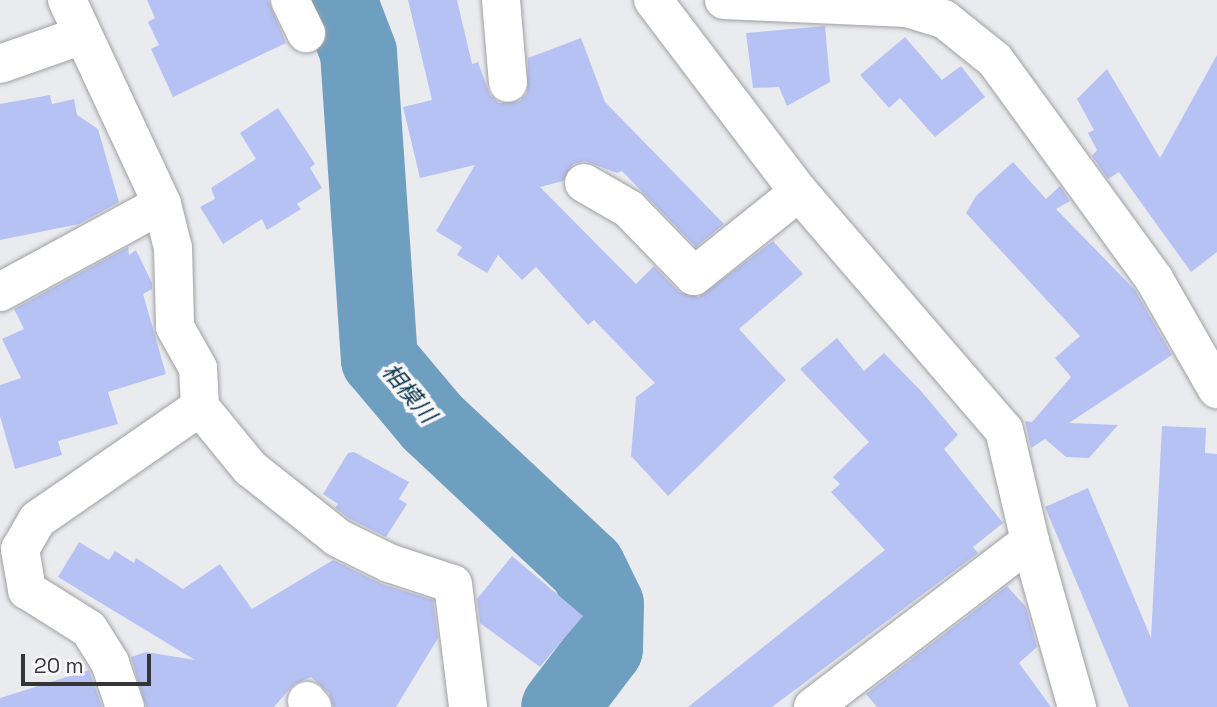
<!DOCTYPE html>
<meta charset="utf-8">
<style>
body{margin:0}
#map{position:relative;width:1217px;height:707px;overflow:hidden;background:#eaebee;font-family:"Space Grotesk","Noto Sans JP",sans-serif}
div>[style]{position:absolute}
.river>*{height:77px;margin:-38.5px;padding:0 38.5px;transform-origin:38.5px;border-radius:38.5px;background:#6f9fc0}
.building>*{inset:0;background:#b7c2f4}
.roads{filter:drop-shadow(0 0 2px #9fa0a3) drop-shadow(0 0 2px #9fa0a3)}
.minor>*{height:38px;margin:-19px;padding:0 19px;transform-origin:19px;border-radius:19px;background:#fff}
span{translate:-50% -50%;white-space:nowrap;text-align:center;line-height:1.15;-webkit-text-stroke:7px #f8f8fb;paint-order:stroke}
.water-label{font-size:23px;color:#0d364d;font-style:italic}
.scale{position:absolute;left:21px;top:654px;width:130px;height:32px;box-sizing:border-box;border:4px solid #353536;border-top:0;padding-left:9px;font-size:21px;line-height:24px;white-space:nowrap;color:#353536;-webkit-text-stroke:5px #f8f8fb;paint-order:stroke}
</style>
<div id="map">
<div class="river">
<div style="left:338px;top:0;width:56px;rotate:69deg"></div>
<div style="left:358px;top:52px;width:308px;rotate:86.1deg"></div>
<div style="left:379px;top:359px;width:82px;rotate:49.9deg"></div>
<div style="left:432px;top:422px;width:212px;rotate:43.1deg"></div>
<div style="left:587px;top:567px;width:41px;rotate:64.1deg"></div>
<div style="left:605px;top:604px;width:44px;rotate:91.3deg"></div>
<div style="left:604px;top:648px;width:74px;rotate:127.3deg"></div>
</div>
<div class="building">
<div style="clip-path:polygon(147px 0,268px 0,286px 43px,173px 97px,151px 49px,159px 45px,148px 22px,155px 18px)"></div>
<div style="clip-path:polygon(408px 0,457px 0,472px 64px,478px 62px,490px 95px,499px 103px,520px 101px,527px 93px,528px 58px,581px 38px,605px 102px,724px 224px,696px 247px,622px 171px,617px 173px,585px 161px,573px 164px,563px 181px,540px 187px,636px 284px,654px 266px,679px 292px,699px 297px,773px 241px,803px 274px,739px 329px,786px 380px,668px 496px,631px 456px,636px 397px,655px 383px,594px 320px,588px 325px,536px 267px,522px 280px,498px 255px,487px 273px,457px 255px,462px 247px,436px 231px,475px 165px,420px 178px,403px 107px,432px 100px)"></div>
<div style="clip-path:polygon(825px 26px,830px 82px,787px 106px,779px 87px,753px 88px,746px 33px)"></div>
<div style="clip-path:polygon(905px 37px,942px 80px,961px 66px,985px 97px,935px 137px,900px 98px,889px 108px,860px 75px)"></div>
<div style="clip-path:polygon(1217px 55px,1217px 252px,1191px 272px,1119px 172px,1108px 179px,1092px 156px,1097px 150px,1088px 133px,1094px 130px,1077px 99px,1107px 69px,1160px 158px)"></div>
<div style="clip-path:polygon(50px 95px,52px 104px,74px 99px,77px 115px,98px 129px,119px 202px,79px 224px,0 240px,0 104px)"></div>
<div style="clip-path:polygon(278px 108px,315px 164px,310px 168px,322px 188px,297px 204px,301px 209px,267px 230px,262px 219px,223px 244px,200px 207px,215px 199px,211px 188px,256px 159px,240px 133px)"></div>
<div style="clip-path:polygon(1013px 162px,1046px 199px,1060px 186px,1070px 201px,1056px 209px,1135px 290px,1172px 355px,1069px 423px,1118px 425px,1089px 458px,1066px 457px,1045px 439px,1031px 448px,1025px 421px,1032px 422px,1071px 377px,1055px 358px,1080px 336px,966px 213px,976px 196px)"></div>
<div style="clip-path:polygon(128px 247px,129px 255px,136px 250px,152px 283px,152px 289px,143px 294px,166px 374px,108px 392px,118px 424px,58px 441px,62px 455px,15px 469px,0 416px,0 385px,21px 378px,2px 339px,24px 329px,14px 309px)"></div>
<div style="clip-path:polygon(837px 338px,864px 371px,884px 353px,921px 391px,958px 435px,944px 449px,1003px 523px,973px 547px,978px 553px,772px 707px,688px 707px,885px 550px,831px 492px,840px 484px,833px 477px,869px 442px,800px 369px)"></div>
<div style="clip-path:polygon(1162px 426px,1206px 428px,1205px 453px,1217px 454px,1217px 707px,1129px 707px,1045px 507px,1088px 488px,1151px 638px)"></div>
<div style="clip-path:polygon(354px 452px,409px 482px,399px 499px,407px 504px,386px 537px,350px 519px,335px 508px,338px 504px,323px 494px,348px 453px)"></div>
<div style="clip-path:polygon(79px 542px,109px 560px,115px 551px,134px 563px,136px 558px,183px 589px,220px 564px,252px 609px,333px 560px,382px 584px,433px 600px,438px 638px,396px 707px,333px 707px,329px 693px,311px 677px,294px 684px,274px 707px,146px 707px,131px 657px,146px 652px,195px 660px,58px 577px)"></div>
<div style="clip-path:polygon(512px 556px,583px 616px,540px 667px,480px 623px,477px 599px)"></div>
<div style="clip-path:polygon(1007px 586px,1026px 607px,1037px 647px,1019px 663px,1051px 707px,877px 707px,866px 694px)"></div>
<div style="clip-path:polygon(89px 670px,102px 707px,0 707px,0 698px)"></div>
</div>
<div class="roads">
<div class="minor">
<div style="left:67px;top:0;width:225px;rotate:65deg"></div>
<div style="left:162px;top:204px;width:45px;rotate:76deg"></div>
<div style="left:173px;top:248px;width:79px;rotate:88.5deg"></div>
<div style="left:175px;top:327px;width:47px;rotate:60.7deg"></div>
<div style="left:198px;top:368px;width:39px;rotate:87deg"></div>
<div style="left:200px;top:407px;width:198px;rotate:145.3deg"></div>
<div style="left:37px;top:520px;width:34px;rotate:120deg"></div>
<div style="left:20px;top:549px;width:42px;rotate:80.3deg"></div>
<div style="left:27px;top:590px;width:73px;rotate:32.2deg"></div>
<div style="left:89px;top:629px;width:40px;rotate:58deg"></div>
<div style="left:110px;top:663px;width:46px;rotate:71.2deg"></div>
<div style="left:290px;top:0;width:37px;rotate:64deg"></div>
<div style="left:501px;top:0;width:83px;rotate:85.2deg"></div>
<div style="left:653px;top:0;width:241px;rotate:52.8deg"></div>
<div style="left:799px;top:192px;width:314px;rotate:49.3deg"></div>
<div style="left:1004px;top:430px;width:114px;rotate:76.8deg"></div>
<div style="left:1030px;top:541px;width:173px;rotate:74.2deg"></div>
<div style="left:724px;top:0;width:183px;rotate:2.5deg"></div>
<div style="left:907px;top:8px;width:39px;rotate:17deg"></div>
<div style="left:944px;top:19px;width:65px;rotate:38.8deg"></div>
<div style="left:995px;top:60px;width:271px;rotate:54deg"></div>
<div style="left:1154px;top:279px;width:127px;rotate:60.2deg"></div>
<div style="left:0;top:64px;width:85px;rotate:-19.3deg"></div>
<div style="left:584px;top:183px;width:52px;rotate:30deg"></div>
<div style="left:629px;top:209px;width:93px;rotate:45.9deg"></div>
<div style="left:694px;top:276px;width:134px;rotate:-38.7deg"></div>
<div style="left:0;top:292px;width:184px;rotate:-28.5deg"></div>
<div style="left:200px;top:407px;width:79px;rotate:50.7deg"></div>
<div style="left:250px;top:468px;width:112px;rotate:38.5deg"></div>
<div style="left:338px;top:538px;width:57px;rotate:26.1deg"></div>
<div style="left:389px;top:563px;width:67px;rotate:18.2deg"></div>
<div style="left:453px;top:584px;width:124px;rotate:83deg"></div>
<div style="left:307px;top:701px;width:8px;rotate:50deg"></div>
<div style="left:813px;top:707px;width:273px;rotate:-37.4deg"></div>
</div>
</div>
<div class="water-label">
<span style="left:409px;top:393px;rotate:50deg">相模川</span>
</div>
<div class="scale">20 m</div>
</div>
